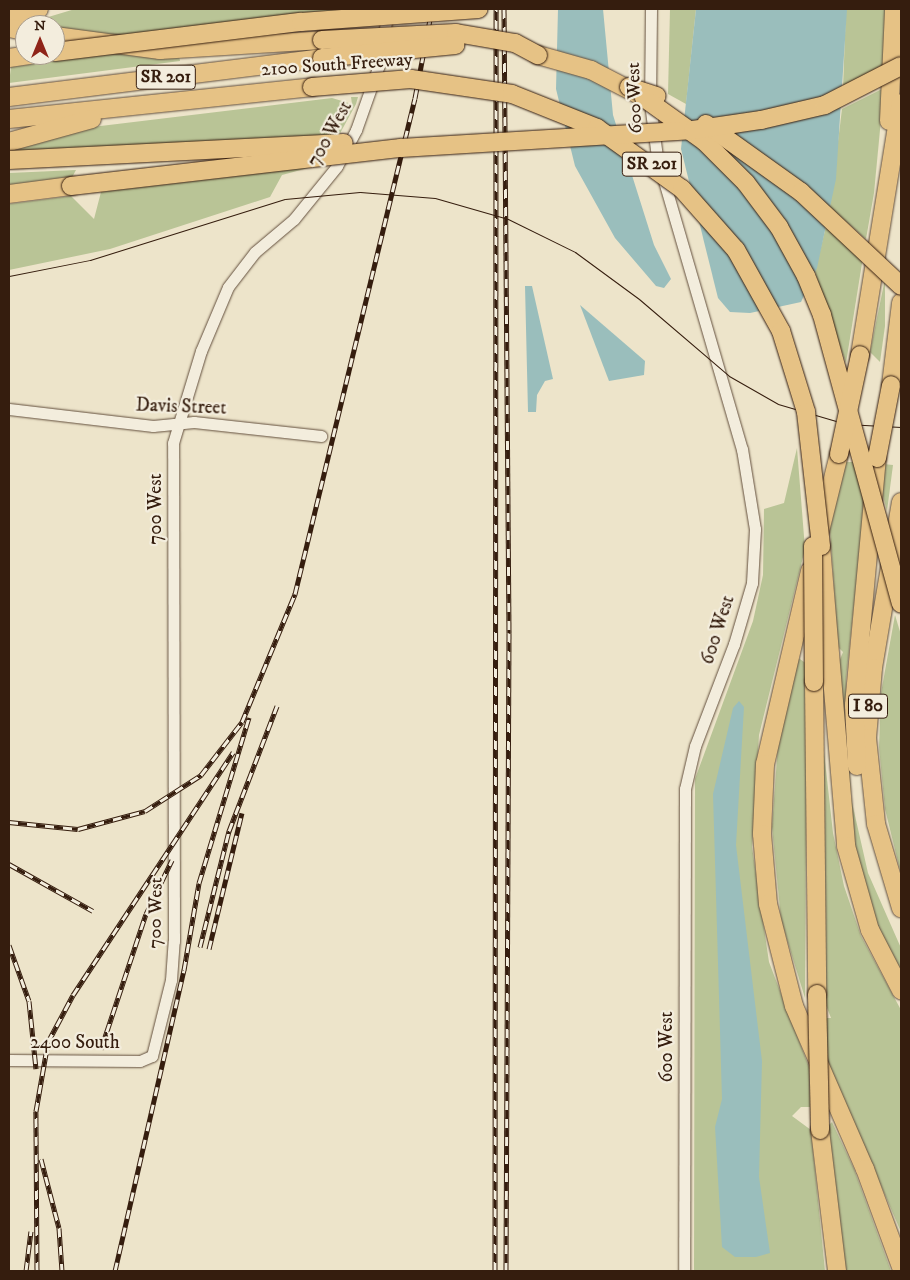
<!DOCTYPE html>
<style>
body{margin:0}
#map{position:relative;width:910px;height:1280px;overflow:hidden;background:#ede4ca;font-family:"IM FELL DW Pica",serif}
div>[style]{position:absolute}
.green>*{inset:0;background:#b9c496;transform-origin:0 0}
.water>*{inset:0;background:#9abebc}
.roads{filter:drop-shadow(0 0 1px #634f3d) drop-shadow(0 0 1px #634f3d)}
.minor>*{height:11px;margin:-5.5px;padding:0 5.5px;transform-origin:5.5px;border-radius:5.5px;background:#f3eddd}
.highway>*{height:18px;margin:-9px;padding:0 9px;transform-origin:9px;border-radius:9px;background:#e6c285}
.tram>*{height:1px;margin:-0.5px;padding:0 0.5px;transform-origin:0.5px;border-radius:0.5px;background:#351d0e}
.rail>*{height:5px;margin-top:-2.5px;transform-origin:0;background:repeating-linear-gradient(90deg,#f3eddd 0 9px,#351d0e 0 18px);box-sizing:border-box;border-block:1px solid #351d0e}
.bridges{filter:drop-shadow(0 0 1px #351d0e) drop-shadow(0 0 1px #351d0e)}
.highway-bridge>*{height:18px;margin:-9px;padding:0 9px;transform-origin:9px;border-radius:9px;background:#e6c285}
span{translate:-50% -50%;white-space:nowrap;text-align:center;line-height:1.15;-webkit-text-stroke:4.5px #f3eddd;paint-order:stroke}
.shield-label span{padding:1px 4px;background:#f3eddd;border:1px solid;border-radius:4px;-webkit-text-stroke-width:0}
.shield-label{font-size:18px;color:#351d0e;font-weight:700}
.street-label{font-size:19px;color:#351d0e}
.frame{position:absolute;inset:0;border:10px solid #351d0e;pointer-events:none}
.north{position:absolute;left:15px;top:15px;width:50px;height:50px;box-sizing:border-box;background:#f3eddd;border:1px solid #a79a8a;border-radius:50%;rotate:0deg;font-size:14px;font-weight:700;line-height:20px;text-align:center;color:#351d0e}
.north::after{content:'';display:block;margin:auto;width:18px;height:22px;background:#8f2418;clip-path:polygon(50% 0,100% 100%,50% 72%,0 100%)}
</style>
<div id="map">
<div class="green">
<div style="clip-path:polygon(75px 9px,374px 9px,115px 39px,55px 29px,55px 25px,25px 24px)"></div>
<div style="clip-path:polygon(670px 9px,696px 9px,686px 104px,668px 94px)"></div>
<div style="clip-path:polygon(846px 9px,886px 9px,884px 66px,843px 88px)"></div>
<div style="clip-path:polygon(119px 53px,179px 56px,180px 61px,9px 83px,11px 67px)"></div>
<div style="left:331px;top:68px;width:5px;height:324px;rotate:127deg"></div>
<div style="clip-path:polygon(884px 88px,874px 193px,866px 239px,830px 207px,842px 109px)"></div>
<div style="clip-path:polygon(351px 97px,358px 97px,356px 104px,338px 137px,9px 154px,9px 146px,84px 128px,332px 98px,352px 104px)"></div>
<div style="clip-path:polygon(312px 167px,282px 175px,270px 197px,110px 249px,9px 270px,9px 204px,71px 196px,94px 219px,101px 192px)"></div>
<div style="clip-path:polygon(76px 170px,69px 183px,9px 190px,9px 173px)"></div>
<div style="clip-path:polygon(827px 222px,863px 257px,846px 363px,815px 272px)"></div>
<div style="clip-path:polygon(885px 279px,885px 326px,880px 362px,870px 352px)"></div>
<div style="clip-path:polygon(797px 448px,805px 549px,759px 735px,752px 847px,769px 962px,809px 1067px,810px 1107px,801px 1107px,792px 1116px,811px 1130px,825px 1271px,694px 1271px,695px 779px,753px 621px,763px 575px,764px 509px,784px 503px)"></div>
<div style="clip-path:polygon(846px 462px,853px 462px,865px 503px,846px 679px,851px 798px,868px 873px,901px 948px,901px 974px,875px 920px,854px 849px,839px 662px,843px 652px,838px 647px,830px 529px)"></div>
<div style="clip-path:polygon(883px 464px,893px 465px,887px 511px,880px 484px)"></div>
<div style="clip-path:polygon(895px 615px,901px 635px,901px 874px,885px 809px,879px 747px,881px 693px)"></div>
<div style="clip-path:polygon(797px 657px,807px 664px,805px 998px,781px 920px,772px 827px,778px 744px)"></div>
<div style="clip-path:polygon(823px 743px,833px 833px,844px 886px,861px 936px,901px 1010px,901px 1232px,823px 1051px,822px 1018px,831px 1018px,822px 995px)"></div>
<div style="clip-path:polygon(832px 1122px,854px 1169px,891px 1271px,838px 1271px,825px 1129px)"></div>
</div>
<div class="water">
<div style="clip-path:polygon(558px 9px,603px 9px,613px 115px,654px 245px,671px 279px,664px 288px,656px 286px,615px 238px,575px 166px,556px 89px)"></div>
<div style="clip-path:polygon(696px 9px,847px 9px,836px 179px,817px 268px,801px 302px,750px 313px,730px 312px,718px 298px,681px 149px)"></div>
<div style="clip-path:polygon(525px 286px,532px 286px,553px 379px,545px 381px,537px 395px,536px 412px,528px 412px)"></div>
<div style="clip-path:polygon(580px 305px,645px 361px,644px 375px,609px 381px)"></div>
<div style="clip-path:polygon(739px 701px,744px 707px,736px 845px,762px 1061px,759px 1177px,770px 1253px,756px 1257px,735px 1257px,722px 1247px,715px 1127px,722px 1099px,713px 794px,733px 708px)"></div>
</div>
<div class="roads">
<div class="minor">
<div style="left:651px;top:9px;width:94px;rotate:90.6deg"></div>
<div style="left:650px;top:103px;width:54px;rotate:82.6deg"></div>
<div style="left:657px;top:157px;width:304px;rotate:73.8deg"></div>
<div style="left:742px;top:449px;width:81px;rotate:80.8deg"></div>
<div style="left:755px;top:529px;width:54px;rotate:93.2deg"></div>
<div style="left:752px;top:583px;width:64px;rotate:106.4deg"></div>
<div style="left:734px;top:644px;width:109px;rotate:110.9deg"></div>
<div style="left:695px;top:746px;width:44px;rotate:103.1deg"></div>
<div style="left:685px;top:789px;width:482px;rotate:90.1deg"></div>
<div style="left:9px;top:409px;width:145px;rotate:6.7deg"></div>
<div style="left:153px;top:426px;width:41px;rotate:-5.6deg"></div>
<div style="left:194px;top:422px;width:128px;rotate:6.3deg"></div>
<div style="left:9px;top:1060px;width:131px;rotate:0.4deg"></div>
<div style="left:140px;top:1061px;width:13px;rotate:-23deg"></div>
<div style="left:152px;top:1056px;width:78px;rotate:-76deg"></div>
<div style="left:171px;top:980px;width:39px;rotate:-86deg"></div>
<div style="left:174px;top:941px;width:498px;rotate:-90.1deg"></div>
<div style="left:173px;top:443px;width:96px;rotate:-73.1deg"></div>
<div style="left:201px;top:351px;width:69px;rotate:-67.1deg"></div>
<div style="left:228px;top:287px;width:44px;rotate:-52.4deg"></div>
<div style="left:255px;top:252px;width:51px;rotate:-40.2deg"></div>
<div style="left:294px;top:219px;width:68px;rotate:-50.9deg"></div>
<div style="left:337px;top:166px;width:41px;rotate:-62.2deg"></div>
<div style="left:356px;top:130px;width:69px;rotate:-70.5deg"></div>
<div style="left:379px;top:65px;width:56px;rotate:-80.7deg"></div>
</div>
<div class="highway">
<div style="left:9px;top:17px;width:31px;rotate:-15deg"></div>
<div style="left:9px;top:28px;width:16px;rotate:11deg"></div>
<div style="left:55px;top:36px;width:106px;rotate:7.6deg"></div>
<div style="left:160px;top:50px;width:162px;rotate:-3.5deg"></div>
<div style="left:538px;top:55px;width:55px;rotate:15.8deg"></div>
<div style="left:591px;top:70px;width:56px;rotate:27.5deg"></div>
<div style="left:9px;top:58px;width:22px;rotate:-8deg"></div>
<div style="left:9px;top:97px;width:315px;rotate:-7.1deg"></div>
<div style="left:9px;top:119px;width:305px;rotate:-6deg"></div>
<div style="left:889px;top:121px;width:112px;rotate:-87.4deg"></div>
<div style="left:9px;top:142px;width:86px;rotate:-15.5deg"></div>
<div style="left:9px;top:194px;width:63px;rotate:-7.4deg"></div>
<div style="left:860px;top:355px;width:255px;rotate:-80.8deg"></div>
<div style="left:891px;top:385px;width:83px;rotate:-83deg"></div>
<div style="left:901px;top:502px;width:168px;rotate:99.6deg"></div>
<div style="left:873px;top:668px;width:70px;rotate:94.9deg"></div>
<div style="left:867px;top:738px;width:86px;rotate:84deg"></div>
<div style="left:876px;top:824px;width:88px;rotate:73.4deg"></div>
<div style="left:820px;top:531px;width:79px;rotate:-76.1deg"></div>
<div style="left:821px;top:546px;width:301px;rotate:85.2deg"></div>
<div style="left:846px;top:846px;width:87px;rotate:74.1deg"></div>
<div style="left:870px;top:930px;width:68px;rotate:62.7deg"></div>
<div style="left:810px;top:571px;width:198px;rotate:103.1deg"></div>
<div style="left:765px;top:764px;width:70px;rotate:92.5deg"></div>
<div style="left:762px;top:834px;width:70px;rotate:85.1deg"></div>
<div style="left:768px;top:904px;width:105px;rotate:75.7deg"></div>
<div style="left:794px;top:1006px;width:178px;rotate:66.5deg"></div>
<div style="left:865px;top:1169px;width:104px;rotate:69.8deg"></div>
<div style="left:814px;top:682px;width:312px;rotate:89.4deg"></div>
<div style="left:857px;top:766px;width:61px;rotate:-92.8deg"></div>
<div style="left:854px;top:705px;width:248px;rotate:-84.7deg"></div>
<div style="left:820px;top:1130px;width:142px;rotate:83.1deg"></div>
</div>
</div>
<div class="tram">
<div style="left:9px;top:276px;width:83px;rotate:-11.2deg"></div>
<div style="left:90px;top:260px;width:204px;rotate:-17.4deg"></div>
<div style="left:285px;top:199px;width:75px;rotate:-5.3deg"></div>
<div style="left:360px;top:192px;width:75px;rotate:4.6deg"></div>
<div style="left:435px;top:198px;width:76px;rotate:16deg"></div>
<div style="left:508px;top:219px;width:75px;rotate:26.2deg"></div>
<div style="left:575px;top:252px;width:79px;rotate:36.3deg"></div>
<div style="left:639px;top:299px;width:118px;rotate:40.5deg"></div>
<div style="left:729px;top:376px;width:56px;rotate:29.7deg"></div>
<div style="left:778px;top:404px;width:71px;rotate:16.4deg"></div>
<div style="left:846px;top:424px;width:55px;rotate:3.1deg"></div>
</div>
<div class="rail">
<div style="left:504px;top:9px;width:624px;rotate:89.54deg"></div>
<div style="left:509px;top:633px;width:638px;rotate:90.27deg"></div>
<div style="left:9px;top:822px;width:69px;rotate:5.8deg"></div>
<div style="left:78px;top:829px;width:69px;rotate:-15deg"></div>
<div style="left:145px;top:811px;width:67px;rotate:-32.7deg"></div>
<div style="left:201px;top:775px;width:67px;rotate:-52.3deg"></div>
<div style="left:242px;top:722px;width:139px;rotate:-67.5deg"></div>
<div style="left:295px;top:594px;width:510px;rotate:-76.4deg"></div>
<div style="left:415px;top:98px;width:91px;rotate:-79.2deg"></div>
<div style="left:9px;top:864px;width:96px;rotate:29.2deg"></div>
<div style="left:9px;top:945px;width:59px;rotate:70.3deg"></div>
<div style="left:29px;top:1001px;width:68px;rotate:84.1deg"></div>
<div style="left:200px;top:947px;width:120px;rotate:-76deg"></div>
<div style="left:229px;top:831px;width:134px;rotate:-69deg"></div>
<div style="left:209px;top:949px;width:140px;rotate:-76.4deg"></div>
<div style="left:101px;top:1049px;width:142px;rotate:-71.6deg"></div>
<div style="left:146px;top:914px;width:60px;rotate:-64.3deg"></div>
<div style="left:41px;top:1159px;width:71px;rotate:75.4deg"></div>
<div style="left:59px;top:1228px;width:43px;rotate:86deg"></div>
<div style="left:26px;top:1271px;width:40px;rotate:-82.9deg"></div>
<div style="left:37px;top:1271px;width:160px;rotate:-90.4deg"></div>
<div style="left:36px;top:1111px;width:70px;rotate:-80.1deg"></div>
<div style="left:48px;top:1042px;width:53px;rotate:-62deg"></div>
<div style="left:73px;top:995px;width:291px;rotate:-56.6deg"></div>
<div style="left:115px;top:1271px;width:309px;rotate:-77.1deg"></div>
<div style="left:184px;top:970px;width:88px;rotate:-80.2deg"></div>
<div style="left:199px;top:883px;width:173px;rotate:-73.2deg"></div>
<div style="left:495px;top:1271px;width:1262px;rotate:-89.95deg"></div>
</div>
<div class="bridges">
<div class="highway-bridge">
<div style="left:322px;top:40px;width:134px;rotate:-3deg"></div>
<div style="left:456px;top:33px;width:60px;rotate:9.6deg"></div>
<div style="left:515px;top:43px;width:26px;rotate:28deg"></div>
<div style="left:55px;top:52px;width:248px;rotate:-7deg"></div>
<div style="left:301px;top:22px;width:178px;rotate:-4.2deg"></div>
<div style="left:322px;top:58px;width:134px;rotate:-5.6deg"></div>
<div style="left:312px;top:87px;width:99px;rotate:-4.6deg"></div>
<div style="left:411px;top:79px;width:102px;rotate:8.4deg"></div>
<div style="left:512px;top:94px;width:92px;rotate:21.8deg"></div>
<div style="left:597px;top:128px;width:105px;rotate:35.7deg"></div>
<div style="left:682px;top:189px;width:81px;rotate:48.5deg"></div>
<div style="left:736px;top:250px;width:93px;rotate:60.9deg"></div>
<div style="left:781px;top:331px;width:85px;rotate:72.8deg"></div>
<div style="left:806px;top:412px;width:135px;rotate:83.6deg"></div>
<div style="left:629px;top:87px;width:29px;rotate:18deg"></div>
<div style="left:644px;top:98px;width:74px;rotate:35.6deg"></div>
<div style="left:704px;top:141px;width:59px;rotate:45deg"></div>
<div style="left:746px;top:183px;width:55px;rotate:53.1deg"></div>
<div style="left:779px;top:227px;width:56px;rotate:61.1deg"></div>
<div style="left:806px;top:276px;width:42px;rotate:67.7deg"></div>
<div style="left:822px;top:315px;width:299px;rotate:74.7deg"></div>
<div style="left:706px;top:124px;width:117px;rotate:35.6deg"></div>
<div style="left:801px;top:192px;width:137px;rotate:43.2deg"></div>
<div style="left:9px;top:160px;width:335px;rotate:-2.9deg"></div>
<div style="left:71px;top:186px;width:332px;rotate:-6.6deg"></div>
<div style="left:401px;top:148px;width:293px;rotate:-3.5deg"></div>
<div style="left:693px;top:130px;width:69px;rotate:-8.4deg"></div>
<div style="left:761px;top:120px;width:66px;rotate:-13.2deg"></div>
<div style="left:825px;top:105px;width:85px;rotate:-27.2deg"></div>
<div style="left:839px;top:454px;width:101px;rotate:-78deg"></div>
<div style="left:877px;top:458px;width:74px;rotate:-79.1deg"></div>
<div style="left:813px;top:546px;width:136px;rotate:89.6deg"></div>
<div style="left:817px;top:994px;width:136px;rotate:88.7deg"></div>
</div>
</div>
<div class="shield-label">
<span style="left:166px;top:77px">SR 201</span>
<span style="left:652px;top:164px">SR 201</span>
<span style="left:868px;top:706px">I 80</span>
</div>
<div class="street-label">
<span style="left:337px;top:65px;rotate:-4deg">2100 South Freeway</span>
<span style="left:635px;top:98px;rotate:-92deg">600 West</span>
<span style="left:330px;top:134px;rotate:-61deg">700 West</span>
<span style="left:181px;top:407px;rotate:2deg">Davis Street</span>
<span style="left:156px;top:509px;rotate:-90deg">700 West</span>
<span style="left:718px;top:630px;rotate:-72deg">600 West</span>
<span style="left:156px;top:913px;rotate:-89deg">700 West</span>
<span style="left:75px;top:1043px">2400 South</span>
<span style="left:667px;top:1047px;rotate:-90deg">600 West</span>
</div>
<div class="frame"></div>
<div class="north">N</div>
</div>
